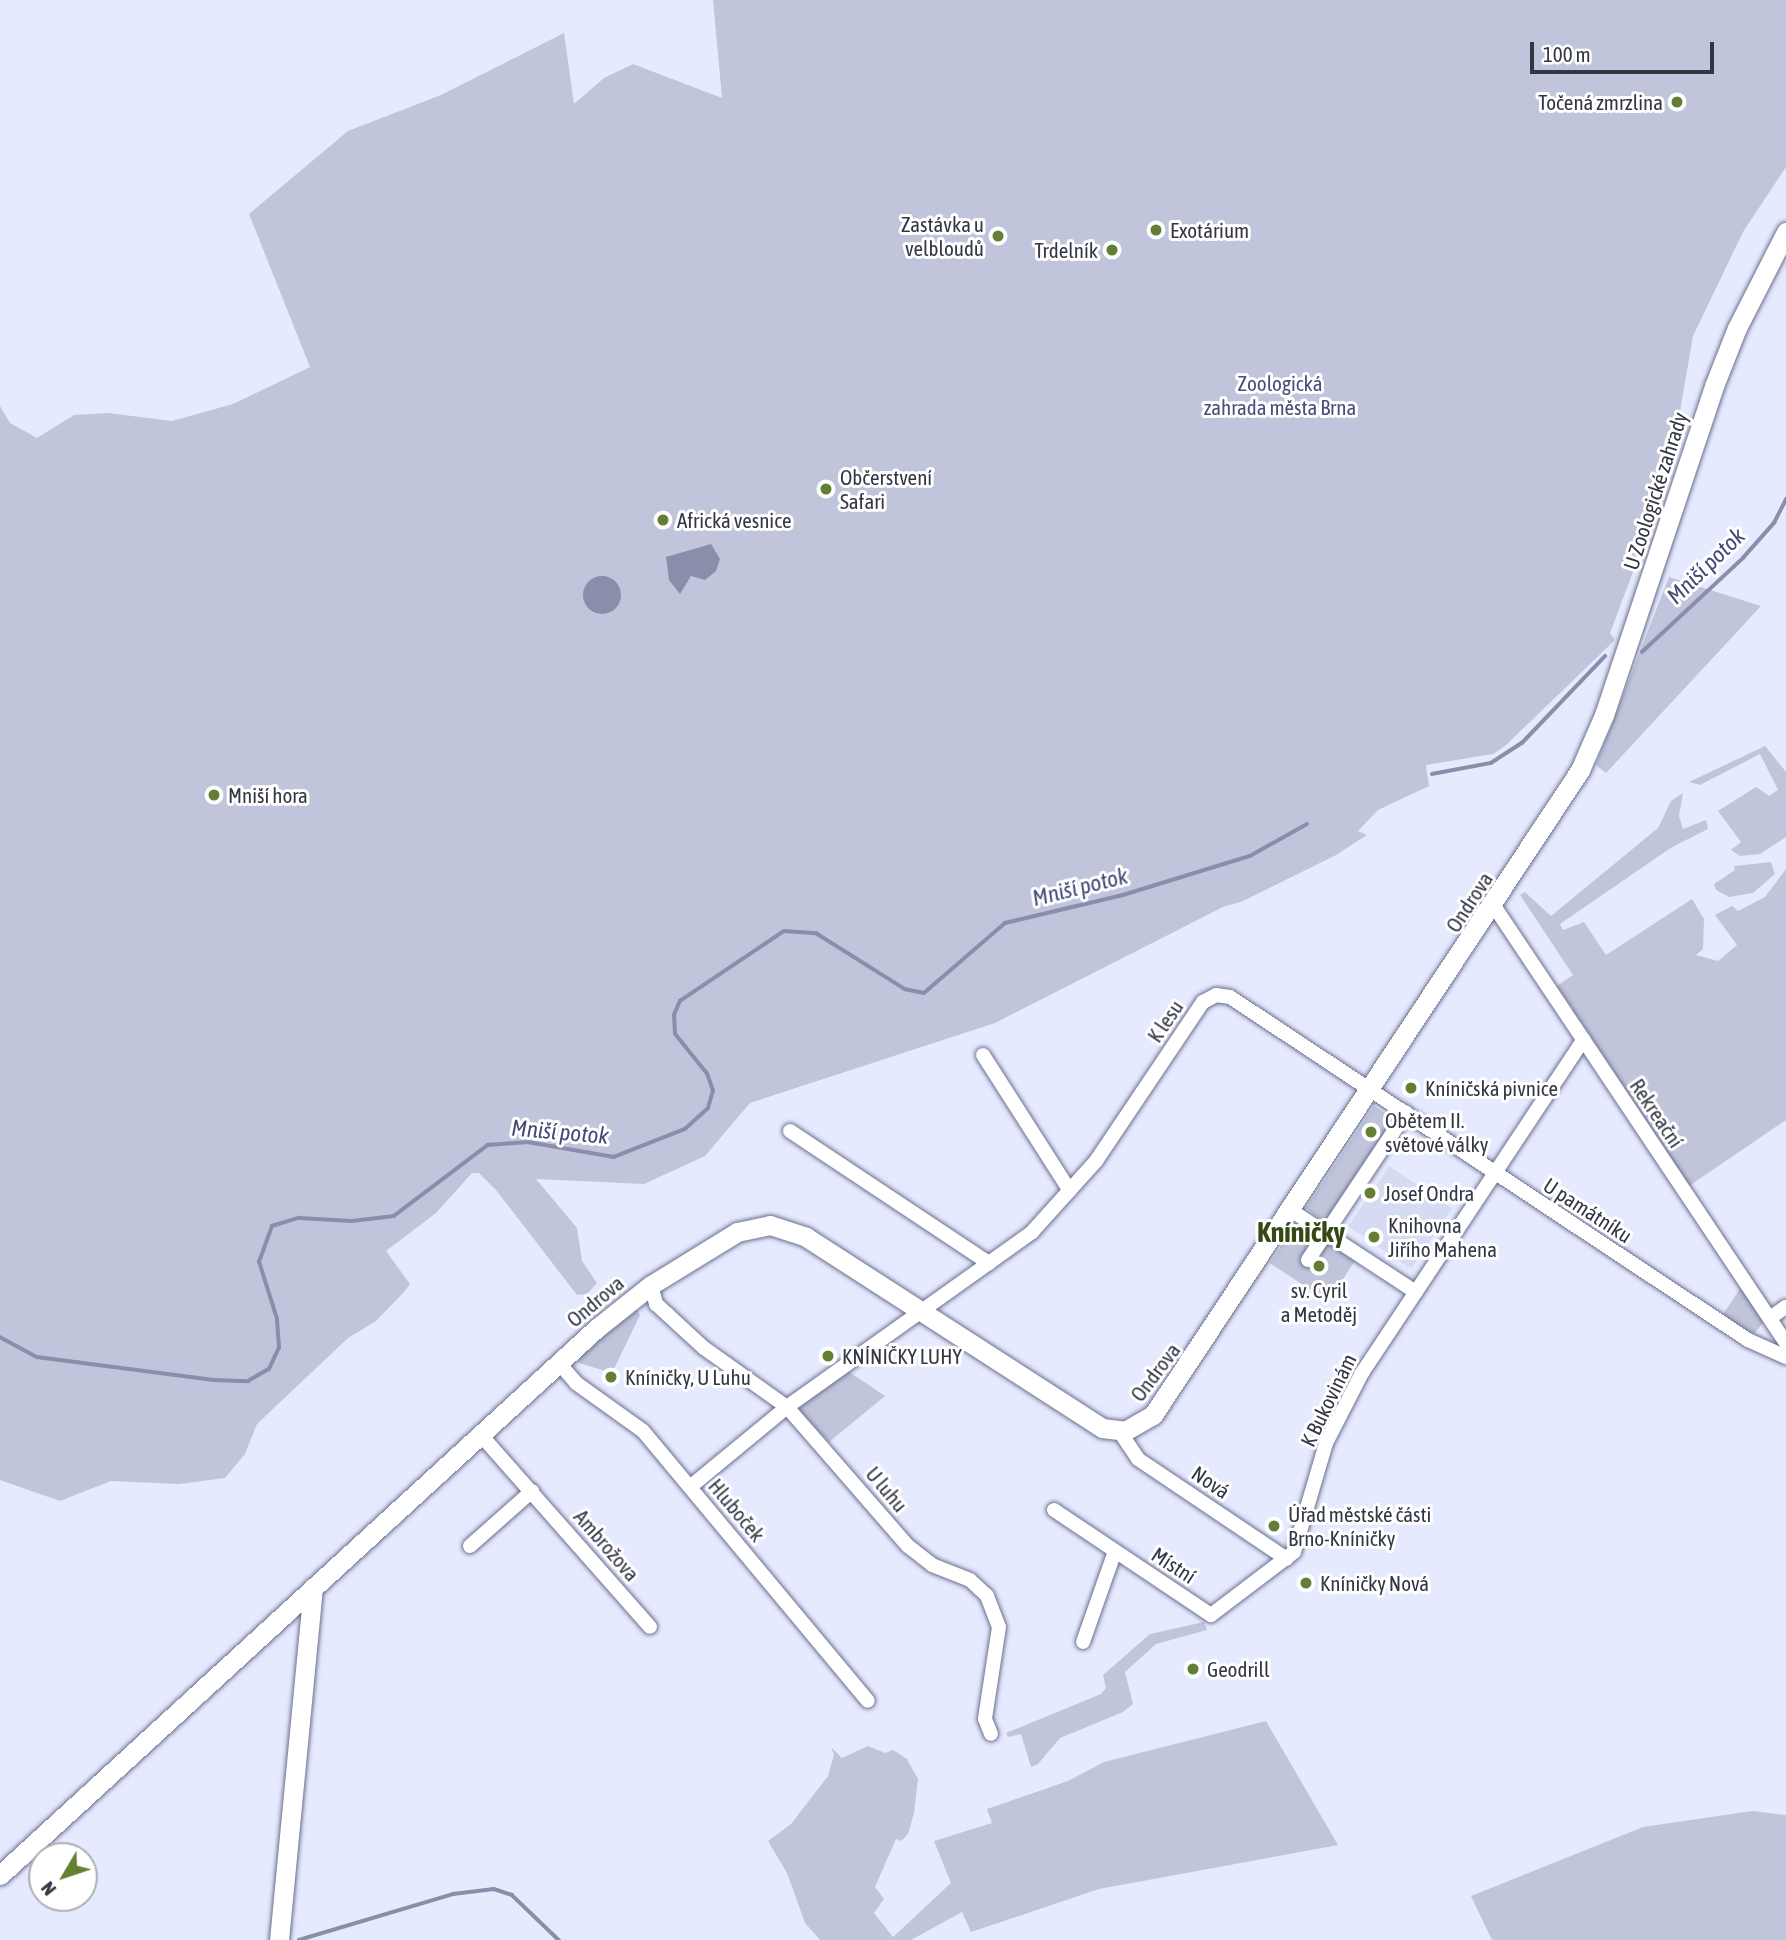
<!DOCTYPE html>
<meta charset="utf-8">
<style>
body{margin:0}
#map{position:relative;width:1786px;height:1940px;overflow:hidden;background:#e6eaff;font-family:"Asap Condensed",sans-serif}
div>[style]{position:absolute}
.built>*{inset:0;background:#d6dbf4;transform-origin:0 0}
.green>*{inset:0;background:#c0c5db;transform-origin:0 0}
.water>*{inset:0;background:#898eab}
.round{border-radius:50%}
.stream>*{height:3.5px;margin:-1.75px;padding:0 1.75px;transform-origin:1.75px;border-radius:1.75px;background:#898eab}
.roads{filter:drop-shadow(0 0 2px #6a6f8d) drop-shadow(0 0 2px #6a6f8d)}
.street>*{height:14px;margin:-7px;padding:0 7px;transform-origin:7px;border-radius:7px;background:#fff}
.secondary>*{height:19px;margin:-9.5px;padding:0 9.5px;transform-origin:9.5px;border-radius:9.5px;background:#fff}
.dots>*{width:19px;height:19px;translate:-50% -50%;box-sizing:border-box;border:4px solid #fff;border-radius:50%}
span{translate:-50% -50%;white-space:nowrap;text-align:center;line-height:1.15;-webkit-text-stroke:6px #fff;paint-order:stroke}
.poi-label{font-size:21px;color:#333643}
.right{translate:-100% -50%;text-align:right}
.left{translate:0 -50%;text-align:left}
.park-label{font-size:21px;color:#484e7b}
.street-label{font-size:21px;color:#333643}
.water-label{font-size:23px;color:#444a76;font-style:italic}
.district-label{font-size:28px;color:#364914;font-weight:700}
.north{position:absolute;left:28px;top:1842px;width:70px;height:70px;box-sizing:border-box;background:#fff;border:2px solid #adafb4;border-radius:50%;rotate:231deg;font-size:19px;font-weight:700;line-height:28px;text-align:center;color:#333643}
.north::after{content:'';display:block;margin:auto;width:24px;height:32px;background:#637f33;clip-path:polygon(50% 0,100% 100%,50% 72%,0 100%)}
.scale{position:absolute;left:1530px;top:42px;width:184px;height:32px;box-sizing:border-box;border:4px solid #333643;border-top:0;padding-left:9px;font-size:21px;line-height:24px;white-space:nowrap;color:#333643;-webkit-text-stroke:5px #fff;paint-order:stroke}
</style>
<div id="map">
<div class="built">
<div style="left:1389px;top:1166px;width:76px;height:73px;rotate:34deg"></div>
</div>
<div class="green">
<div style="clip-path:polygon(713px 0,1786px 0,1786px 167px,1743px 232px,1693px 336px,1678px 423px,1678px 453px,1610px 633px,1615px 640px,1505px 746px,1493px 754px,1426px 765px,1429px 786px,1378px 810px,1358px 831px,1367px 835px,1336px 855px,1243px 901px,1223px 907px,995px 1023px,750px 1103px,705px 1156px,644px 1184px,536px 1179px,577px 1228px,582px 1261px,597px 1283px,587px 1294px,577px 1295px,496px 1190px,479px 1173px,472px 1173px,436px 1213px,386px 1251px,410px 1284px,404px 1292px,376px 1321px,348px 1338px,257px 1424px,245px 1454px,225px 1478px,179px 1484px,111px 1481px,60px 1501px,0 1480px,0 406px,10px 423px,37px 438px,74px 415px,108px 413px,172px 421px,233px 404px,310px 367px,249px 214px,348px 131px,441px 95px,564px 33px,574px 104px,604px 78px,633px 64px,722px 98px)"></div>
<div style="clip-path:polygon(1669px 577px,1761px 606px,1606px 773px,1596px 765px)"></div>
<div style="clip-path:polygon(1765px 746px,1786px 772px,1786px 837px,1760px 854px,1740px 856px,1731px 850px,1741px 842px,1718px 811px,1756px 787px,1769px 796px,1778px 790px,1760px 754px,1700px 785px,1689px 782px)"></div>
<div style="clip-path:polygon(1683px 793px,1679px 816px,1683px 829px,1706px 820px,1708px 829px,1672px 847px,1560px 924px,1563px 930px,1584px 922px,1606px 955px,1692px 899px,1704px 919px,1703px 949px,1696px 955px,1718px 961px,1737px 945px,1715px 915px,1732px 906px,1738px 911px,1765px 897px,1786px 869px,1786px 1120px,1689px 1186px,1582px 1023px,1569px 1012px,1573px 1009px,1557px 986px,1573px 975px,1520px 895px,1525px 892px,1551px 916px,1658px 828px,1671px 801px)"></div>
<div style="clip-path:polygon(1771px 862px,1775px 874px,1753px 893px,1729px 897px,1716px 890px,1714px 884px,1735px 870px,1734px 866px)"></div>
<div style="clip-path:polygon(1374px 1106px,1395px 1120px,1337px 1232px,1306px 1208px)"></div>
<div style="left:1296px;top:1223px;width:70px;height:48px;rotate:33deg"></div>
<div style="clip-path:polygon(1741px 1287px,1765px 1320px,1754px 1334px,1722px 1316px)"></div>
<div style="clip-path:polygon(635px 1306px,640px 1315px,612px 1373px,579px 1363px,580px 1352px)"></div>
<div style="clip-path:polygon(845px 1369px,885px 1396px,829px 1442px,796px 1408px)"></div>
<div style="clip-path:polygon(1204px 1622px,1207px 1630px,1156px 1644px,1125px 1672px,1133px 1704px,1123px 1712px,1060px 1738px,1038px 1764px,1031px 1767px,1021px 1734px,1008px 1737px,1006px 1733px,1101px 1694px,1106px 1688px,1103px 1675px,1150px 1634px)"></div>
<div style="clip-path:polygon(1266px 1721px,1338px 1845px,1099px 1889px,971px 1932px,962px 1912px,911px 1940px,820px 1940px,805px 1923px,787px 1873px,768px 1841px,791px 1824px,828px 1776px,834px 1755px,831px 1747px,842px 1758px,868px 1746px,885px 1753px,893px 1750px,907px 1759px,918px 1779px,914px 1813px,908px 1834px,901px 1841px,896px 1839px,875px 1887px,884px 1899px,874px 1913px,893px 1937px,951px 1883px,934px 1841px,992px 1823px,987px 1809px,1068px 1781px,1104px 1762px)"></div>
<div style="clip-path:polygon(1752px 1811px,1786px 1815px,1786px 1940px,1492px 1940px,1471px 1896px,1643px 1827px)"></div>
</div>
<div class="water">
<div style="clip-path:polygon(711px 544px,720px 559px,716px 571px,705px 580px,691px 576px,680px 594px,669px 580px,666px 557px)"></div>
<div class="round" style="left:583px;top:576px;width:38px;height:38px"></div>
</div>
<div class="stream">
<div style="left:1642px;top:652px;width:138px;rotate:-42.9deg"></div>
<div style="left:1743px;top:558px;width:47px;rotate:-48.5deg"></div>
<div style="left:1774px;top:523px;width:27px;rotate:-63deg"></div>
<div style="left:1432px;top:774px;width:60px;rotate:-10.6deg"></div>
<div style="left:1491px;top:763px;width:37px;rotate:-33deg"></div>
<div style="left:1522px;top:743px;width:120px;rotate:-46.3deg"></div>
<div style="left:0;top:1337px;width:42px;rotate:28.4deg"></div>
<div style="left:37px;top:1357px;width:178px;rotate:7.4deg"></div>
<div style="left:214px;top:1380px;width:34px;rotate:2deg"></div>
<div style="left:248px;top:1381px;width:24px;rotate:-30deg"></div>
<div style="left:269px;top:1369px;width:23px;rotate:-65deg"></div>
<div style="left:279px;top:1348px;width:29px;rotate:-94deg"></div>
<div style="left:277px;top:1319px;width:60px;rotate:-107.5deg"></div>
<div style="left:259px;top:1262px;width:38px;rotate:-70deg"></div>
<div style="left:272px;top:1226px;width:28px;rotate:-17deg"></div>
<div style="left:299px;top:1218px;width:53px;rotate:3.2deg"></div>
<div style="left:352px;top:1221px;width:42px;rotate:-6.8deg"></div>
<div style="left:394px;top:1216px;width:118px;rotate:-37.1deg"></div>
<div style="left:488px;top:1145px;width:40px;rotate:-4.3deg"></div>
<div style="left:528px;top:1142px;width:87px;rotate:9.9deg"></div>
<div style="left:614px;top:1157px;width:76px;rotate:-21.5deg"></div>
<div style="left:685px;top:1129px;width:31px;rotate:-42deg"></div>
<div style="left:708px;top:1108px;width:18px;rotate:-74deg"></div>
<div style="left:713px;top:1091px;width:18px;rotate:-109deg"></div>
<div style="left:707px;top:1074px;width:51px;rotate:-128.7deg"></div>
<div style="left:675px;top:1034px;width:19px;rotate:-93deg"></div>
<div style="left:674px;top:1015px;width:15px;rotate:-67deg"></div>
<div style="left:680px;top:1001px;width:125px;rotate:-33.9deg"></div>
<div style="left:784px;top:931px;width:32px;rotate:4deg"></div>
<div style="left:816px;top:933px;width:105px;rotate:32.2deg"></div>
<div style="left:905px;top:989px;width:19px;rotate:12deg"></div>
<div style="left:924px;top:993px;width:107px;rotate:-40.8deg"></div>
<div style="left:1005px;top:923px;width:121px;rotate:-13.3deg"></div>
<div style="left:1123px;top:895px;width:133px;rotate:-17.1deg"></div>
<div style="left:1250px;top:856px;width:65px;rotate:-29.3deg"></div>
<div style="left:299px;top:1940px;width:161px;rotate:-16.6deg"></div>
<div style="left:453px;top:1894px;width:41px;rotate:-7deg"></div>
<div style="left:494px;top:1889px;width:19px;rotate:18deg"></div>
<div style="left:512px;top:1895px;width:65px;rotate:43.8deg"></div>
</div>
<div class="roads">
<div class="street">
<div style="left:1494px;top:906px;width:526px;rotate:56.25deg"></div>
<div style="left:983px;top:1055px;width:161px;rotate:57.4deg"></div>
<div style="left:790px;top:1131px;width:239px;rotate:33.6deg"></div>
<div style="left:1292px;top:1211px;width:148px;rotate:33.2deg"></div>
<div style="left:1308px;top:1260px;width:177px;rotate:-56.3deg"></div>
<div style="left:651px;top:1285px;width:20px;rotate:75deg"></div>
<div style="left:656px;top:1304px;width:15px;rotate:42deg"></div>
<div style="left:667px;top:1314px;width:50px;rotate:42.6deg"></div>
<div style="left:704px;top:1348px;width:102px;rotate:35.4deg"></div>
<div style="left:787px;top:1407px;width:184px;rotate:49deg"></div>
<div style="left:908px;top:1546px;width:31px;rotate:38deg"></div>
<div style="left:932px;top:1565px;width:41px;rotate:21.5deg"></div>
<div style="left:970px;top:1580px;width:23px;rotate:43deg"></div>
<div style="left:987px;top:1596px;width:33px;rotate:69deg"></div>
<div style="left:999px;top:1627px;width:93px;rotate:98.7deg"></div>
<div style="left:985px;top:1719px;width:16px;rotate:68deg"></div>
<div style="left:1770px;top:1318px;width:19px;rotate:-35deg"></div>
<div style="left:558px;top:1362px;width:28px;rotate:49deg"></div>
<div style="left:576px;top:1383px;width:82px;rotate:35.6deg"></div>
<div style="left:643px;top:1431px;width:351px;rotate:50.2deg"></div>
<div style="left:1120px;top:1432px;width:32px;rotate:56deg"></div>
<div style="left:1138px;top:1459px;width:179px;rotate:33.9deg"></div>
<div style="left:480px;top:1434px;width:257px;rotate:48.6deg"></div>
<div style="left:690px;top:1487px;width:126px;rotate:-39.5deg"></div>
<div style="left:787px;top:1407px;width:301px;rotate:-35.5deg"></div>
<div style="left:1032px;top:1232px;width:96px;rotate:-48deg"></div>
<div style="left:1096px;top:1161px;width:192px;rotate:-56.1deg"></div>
<div style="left:1203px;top:1002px;width:15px;rotate:-28deg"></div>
<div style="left:1216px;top:995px;width:14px;rotate:8deg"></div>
<div style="left:1230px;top:997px;width:621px;rotate:33.51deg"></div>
<div style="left:1748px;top:1340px;width:42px;rotate:24.1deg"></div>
<div style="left:1054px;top:1510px;width:189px;rotate:33.8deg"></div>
<div style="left:470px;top:1546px;width:83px;rotate:-41.6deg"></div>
<div style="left:1211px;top:1615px;width:104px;rotate:-37.2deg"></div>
<div style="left:1294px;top:1552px;width:114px;rotate:-73.6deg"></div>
<div style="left:1326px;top:1443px;width:79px;rotate:-62.8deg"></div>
<div style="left:1362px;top:1373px;width:400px;rotate:-56.4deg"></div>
<div style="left:1083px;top:1642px;width:96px;rotate:-70.6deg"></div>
</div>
<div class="secondary">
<div style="left:0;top:1875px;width:810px;rotate:-42.5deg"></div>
<div style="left:597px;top:1328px;width:69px;rotate:-38.5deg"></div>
<div style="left:651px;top:1285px;width:101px;rotate:-31.6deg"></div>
<div style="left:737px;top:1232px;width:34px;rotate:-12deg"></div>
<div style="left:770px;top:1225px;width:38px;rotate:18deg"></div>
<div style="left:806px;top:1237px;width:352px;rotate:32.8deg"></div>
<div style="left:1102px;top:1428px;width:23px;rotate:7deg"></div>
<div style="left:1125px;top:1431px;width:32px;rotate:-30deg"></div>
<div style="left:1153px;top:1415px;width:774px;rotate:-56.49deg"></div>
<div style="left:1580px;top:770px;width:60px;rotate:-66.4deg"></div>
<div style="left:1604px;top:715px;width:347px;rotate:-71.5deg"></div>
<div style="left:1714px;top:386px;width:62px;rotate:-68.4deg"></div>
<div style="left:1737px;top:328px;width:108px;rotate:-63deg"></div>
<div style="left:279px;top:1940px;width:354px;rotate:-84.5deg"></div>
</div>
</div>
<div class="dots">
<div style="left:1677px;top:102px;background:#637f33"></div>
<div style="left:1156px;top:230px;background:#637f33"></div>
<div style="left:998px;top:236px;background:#637f33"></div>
<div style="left:1112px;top:250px;background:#637f33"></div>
<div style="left:826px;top:489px;background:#637f33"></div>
<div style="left:663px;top:520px;background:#637f33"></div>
<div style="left:214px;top:795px;background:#637f33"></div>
<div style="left:1411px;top:1088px;background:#637f33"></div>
<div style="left:1371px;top:1132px;background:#637f33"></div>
<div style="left:1370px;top:1193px;background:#637f33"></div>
<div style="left:1374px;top:1237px;background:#637f33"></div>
<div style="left:1319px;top:1266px;background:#637f33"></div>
<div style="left:828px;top:1356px;background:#637f33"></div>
<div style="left:611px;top:1377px;background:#637f33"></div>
<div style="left:1274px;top:1526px;background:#637f33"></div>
<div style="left:1306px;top:1583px;background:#637f33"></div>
<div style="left:1193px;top:1669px;background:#637f33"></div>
</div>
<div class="poi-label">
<span class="right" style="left:1663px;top:102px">Točená zmrzlina</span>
<span class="right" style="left:984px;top:236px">Zastávka u<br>velbloudů</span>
<span class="left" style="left:1170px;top:230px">Exotárium</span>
<span class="right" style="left:1098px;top:250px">Trdelník</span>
<span class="left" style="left:840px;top:489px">Občerstvení<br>Safari</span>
<span class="left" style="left:677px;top:520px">Africká vesnice</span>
<span class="left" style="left:228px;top:795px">Mniší hora</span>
<span class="left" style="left:1425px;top:1088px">Kníničská pivnice</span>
<span class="left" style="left:1385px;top:1132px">Obětem II.<br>světové války</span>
<span class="left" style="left:1384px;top:1193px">Josef Ondra</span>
<span class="left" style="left:1388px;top:1237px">Knihovna<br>Jiřího Mahena</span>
<span style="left:1319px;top:1302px">sv. Cyril<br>a Metoděj</span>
<span class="left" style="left:842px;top:1356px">KNÍNIČKY LUHY</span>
<span class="left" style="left:625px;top:1377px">Kníničky, U Luhu</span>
<span class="left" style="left:1288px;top:1526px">Úřad městské části<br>Brno-Kníničky</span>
<span class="left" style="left:1320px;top:1583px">Kníničky Nová</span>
<span class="left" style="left:1207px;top:1669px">Geodrill</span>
</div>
<div class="park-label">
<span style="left:1280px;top:395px">Zoologická<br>zahrada města Brna</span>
</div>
<div class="street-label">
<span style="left:1655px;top:491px;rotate:-72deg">U Zoologické zahrady</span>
<span style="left:1469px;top:902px;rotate:-57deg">Ondrova</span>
<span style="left:1165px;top:1021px;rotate:-56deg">K lesu</span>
<span style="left:1657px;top:1113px;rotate:56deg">Rekreační</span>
<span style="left:1588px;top:1210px;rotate:33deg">U památníku</span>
<span style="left:595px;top:1301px;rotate:-40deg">Ondrova</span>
<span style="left:1155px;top:1372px;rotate:-53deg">Ondrova</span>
<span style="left:1328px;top:1400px;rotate:-64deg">K Bukovinám</span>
<span style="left:1211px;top:1482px;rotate:34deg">Nová</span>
<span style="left:887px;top:1489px;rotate:50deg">U luhu</span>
<span style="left:737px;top:1510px;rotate:50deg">Hluboček</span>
<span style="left:607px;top:1545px;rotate:49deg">Ambrožova</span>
<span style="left:1174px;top:1565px;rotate:33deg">Místní</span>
</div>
<div class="water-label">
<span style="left:1706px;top:566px;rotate:-44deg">Mniší potok</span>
<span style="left:1080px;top:887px;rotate:-14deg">Mniší potok</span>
<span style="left:560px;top:1132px;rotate:5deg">Mniší potok</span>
</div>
<div class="district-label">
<span style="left:1301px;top:1232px">Kníničky</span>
</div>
<div class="north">N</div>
<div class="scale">100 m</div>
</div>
